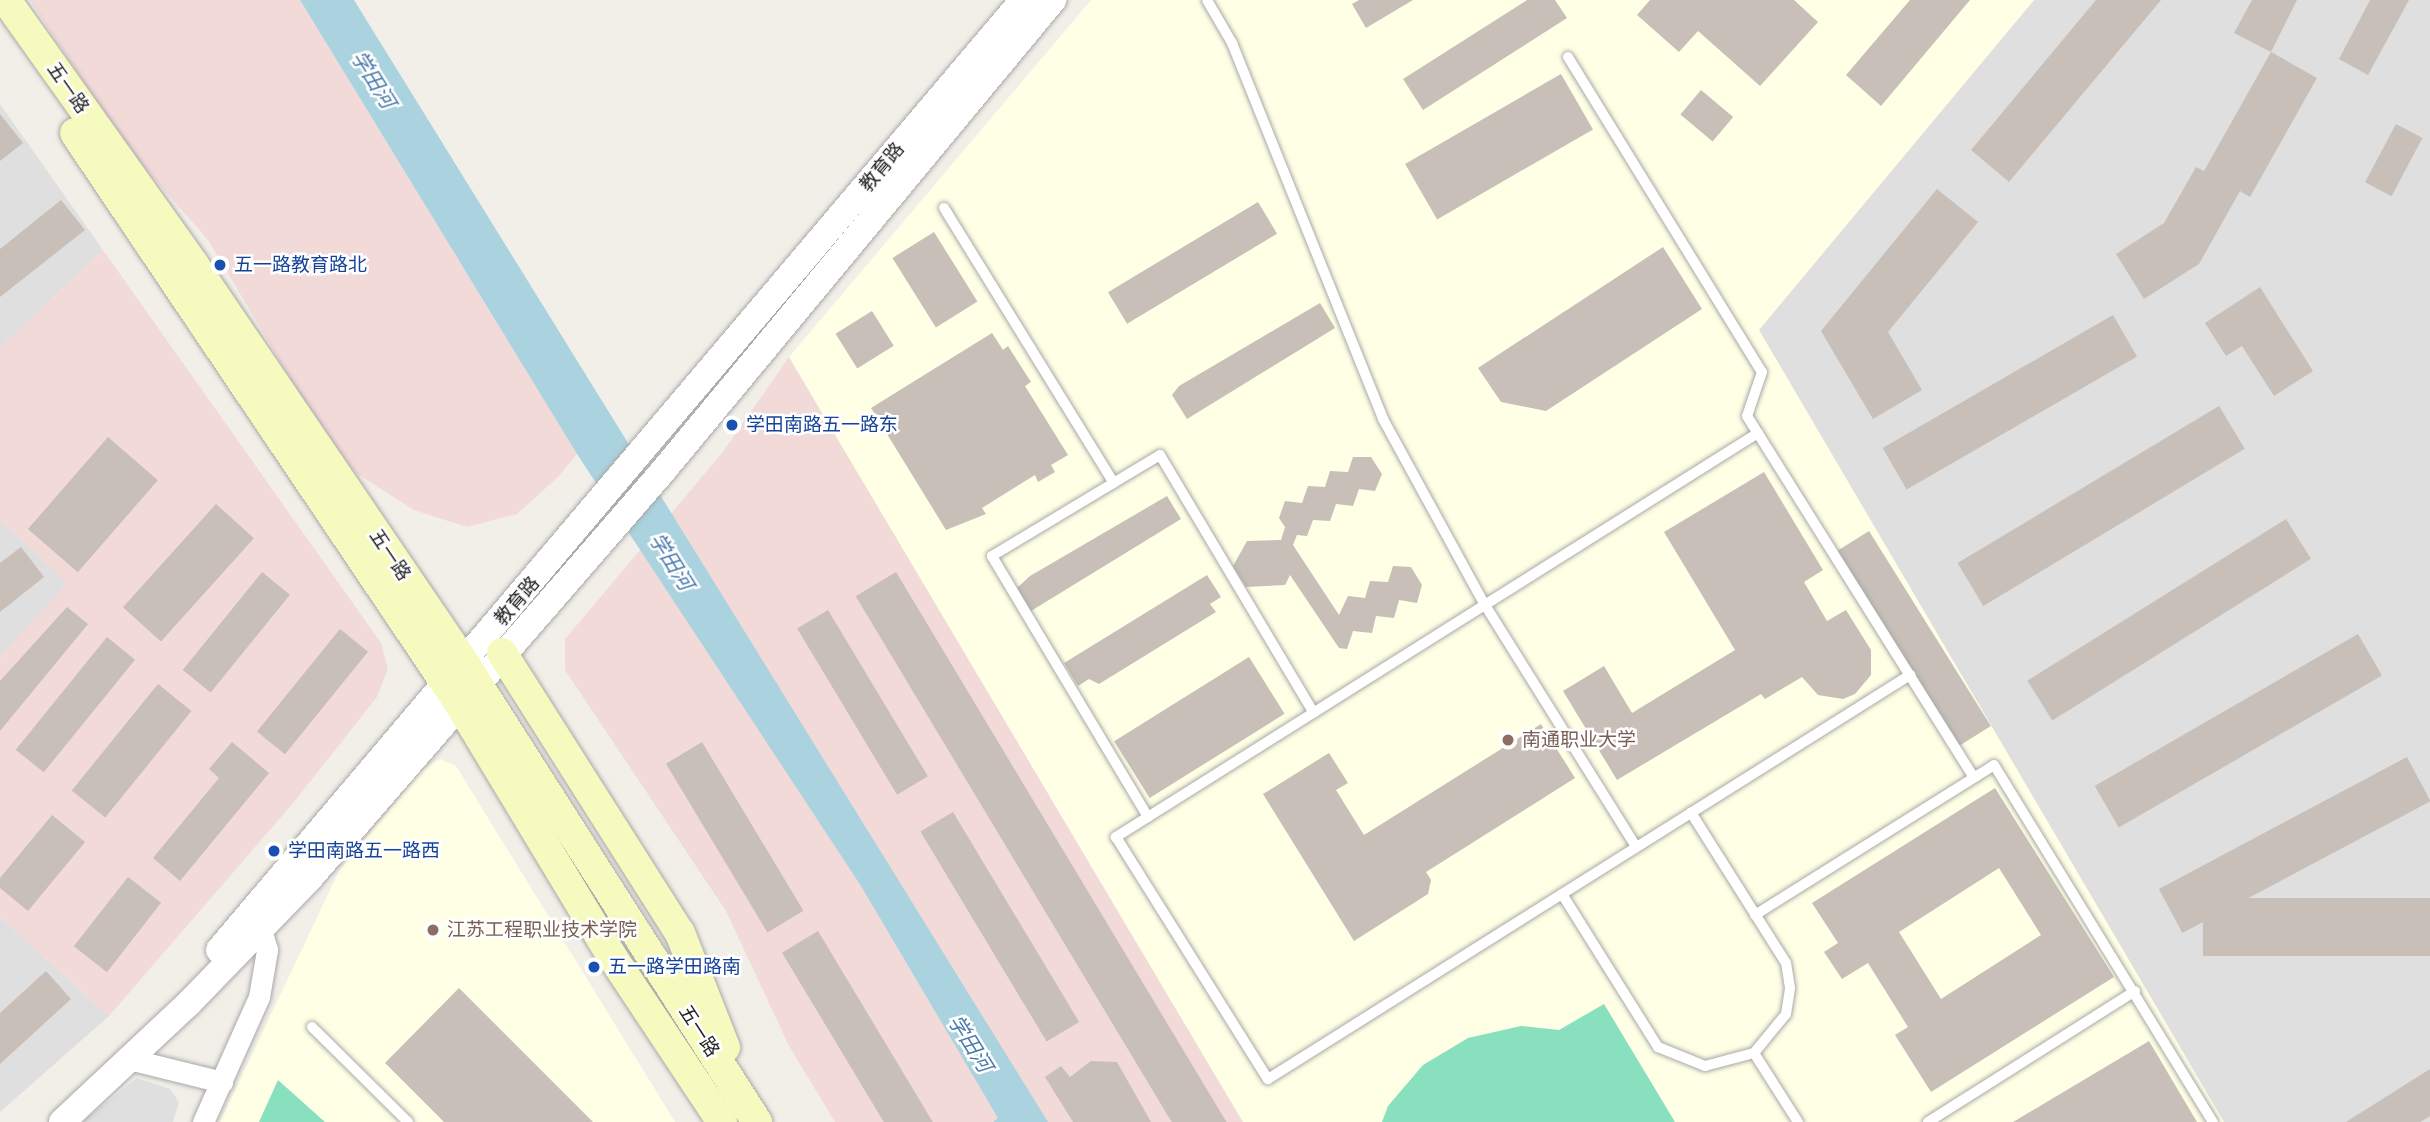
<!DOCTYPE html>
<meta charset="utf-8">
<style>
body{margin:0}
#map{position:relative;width:2430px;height:1122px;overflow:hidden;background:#f2efe9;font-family:"Asap Condensed","Noto Sans SC",sans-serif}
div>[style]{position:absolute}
.residential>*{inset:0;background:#e0dfdf}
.commercial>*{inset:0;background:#f2dad9}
.education>*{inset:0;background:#ffffe5}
.pitch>*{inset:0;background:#88e0be}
.water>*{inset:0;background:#aad3df}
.building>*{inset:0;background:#c7bfb8;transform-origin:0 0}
.roads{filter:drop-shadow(0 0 2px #a9a9a9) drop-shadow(0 0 2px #a9a9a9)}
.service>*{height:10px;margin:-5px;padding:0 5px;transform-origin:5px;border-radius:5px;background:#fff}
.minor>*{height:21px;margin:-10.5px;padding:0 10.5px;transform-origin:10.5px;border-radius:10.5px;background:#fff}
.tertiary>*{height:26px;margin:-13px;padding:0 13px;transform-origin:13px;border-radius:13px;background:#fff}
.secondary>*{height:30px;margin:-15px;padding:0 15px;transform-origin:15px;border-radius:15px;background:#f7fabf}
.dots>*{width:19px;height:19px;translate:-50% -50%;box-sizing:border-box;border:4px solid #fff;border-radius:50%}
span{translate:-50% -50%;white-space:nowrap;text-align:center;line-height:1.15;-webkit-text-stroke:5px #fff;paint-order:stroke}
.street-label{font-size:19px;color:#222}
.transit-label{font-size:19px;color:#164399}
.left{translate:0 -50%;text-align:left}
.education-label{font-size:19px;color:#785e54}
.water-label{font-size:21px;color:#4a7aab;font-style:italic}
</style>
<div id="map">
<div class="residential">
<div style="clip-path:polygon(2034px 0,2430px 0,2430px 1122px,2224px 1122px,1758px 330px)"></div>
<div style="clip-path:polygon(0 104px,103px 250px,0 348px)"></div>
<div style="clip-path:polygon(0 520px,68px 583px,0 657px)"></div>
<div style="clip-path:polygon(0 917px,109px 1016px,0 1112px)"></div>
<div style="clip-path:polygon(137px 1078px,170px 1089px,179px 1102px,173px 1122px,82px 1122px)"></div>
</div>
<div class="commercial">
<div style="clip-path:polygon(30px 0,300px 0,577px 454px,559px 476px,517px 514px,467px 527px,414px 510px,356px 473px,314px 418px,208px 240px,128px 149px)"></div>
<div style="clip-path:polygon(103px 250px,381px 643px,388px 669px,377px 697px,294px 802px,109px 1016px,0 917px,0 657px,67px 583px,0 520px,0 348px)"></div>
<div style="clip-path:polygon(789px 357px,1243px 1122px,835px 1122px,789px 1046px,726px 911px,565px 670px,565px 639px,722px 453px)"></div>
</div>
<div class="education">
<div style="clip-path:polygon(1091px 0,2034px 0,1759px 330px,2224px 1122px,1243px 1122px,789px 357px)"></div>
<div style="clip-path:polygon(440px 759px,456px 766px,675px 1122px,220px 1122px,339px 871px,421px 771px)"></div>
</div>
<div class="pitch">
<div style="clip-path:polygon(1604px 1004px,1675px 1122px,1382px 1122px,1388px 1106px,1423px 1065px,1468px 1038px,1521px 1026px,1559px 1030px)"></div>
<div style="clip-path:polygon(278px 1080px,325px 1122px,259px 1122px)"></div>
</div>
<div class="water">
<div style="clip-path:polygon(300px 0,354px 0,1048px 1122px,993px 1122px,998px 1118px,861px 886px,577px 454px)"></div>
</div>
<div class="building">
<div style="clip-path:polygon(1359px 0,1413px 0,1366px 28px,1352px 4px)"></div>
<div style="clip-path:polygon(1527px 0,1555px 0,1567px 18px,1423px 110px,1403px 79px)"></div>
<div style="clip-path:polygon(1650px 0,1794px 0,1818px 22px,1760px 86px,1698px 31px,1679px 52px,1637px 15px)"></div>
<div style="clip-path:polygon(1910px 0,1970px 0,1881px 106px,1846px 75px)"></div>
<div style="clip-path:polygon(2096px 0,2161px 0,2009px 182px,1971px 150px)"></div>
<div style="clip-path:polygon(2252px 0,2297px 0,2271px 52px,2234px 33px)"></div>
<div style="clip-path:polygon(2370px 0,2409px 0,2368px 75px,2339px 59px)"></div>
<div style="clip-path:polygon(2271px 52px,2317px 78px,2250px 197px,2240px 191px,2199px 264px,2144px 299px,2116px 254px,2164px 223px,2196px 167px,2204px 171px)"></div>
<div style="left:1561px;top:74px;width:64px;height:180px;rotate:60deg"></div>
<div style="left:1701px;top:90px;width:42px;height:32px;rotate:40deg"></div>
<div style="clip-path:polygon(0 114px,23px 143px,0 161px)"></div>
<div style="left:2396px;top:124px;width:30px;height:66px;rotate:28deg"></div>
<div style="clip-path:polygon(1937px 189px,1978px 222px,1888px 332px,1922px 390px,1873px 419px,1821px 331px)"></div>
<div style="clip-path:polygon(61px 200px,85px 230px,0 297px,0 249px)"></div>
<div style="left:1258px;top:202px;width:37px;height:175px;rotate:59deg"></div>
<div style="left:934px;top:232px;width:82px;height:49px;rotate:58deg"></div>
<div style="clip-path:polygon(1663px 247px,1702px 309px,1546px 411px,1501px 402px,1478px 368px)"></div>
<div style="clip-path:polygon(2260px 287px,2313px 371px,2274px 396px,2242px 346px,2226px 356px,2205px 323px)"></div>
<div style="clip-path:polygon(1320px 303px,1335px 328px,1187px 419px,1172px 395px,1179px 386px)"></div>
<div style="left:872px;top:311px;width:41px;height:43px;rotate:58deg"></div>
<div style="left:2113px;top:315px;width:48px;height:266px;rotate:60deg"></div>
<div style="clip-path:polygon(992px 333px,1003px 350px,1008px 346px,1031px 382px,1025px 386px,1068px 455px,1051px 465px,1055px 472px,1038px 482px,1035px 475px,982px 508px,986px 514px,946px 530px,871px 408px)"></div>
<div style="left:2219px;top:406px;width:50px;height:305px;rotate:59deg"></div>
<div style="left:108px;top:437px;width:66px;height:122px;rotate:41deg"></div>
<div style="clip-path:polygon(1353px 457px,1371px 457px,1382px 474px,1375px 491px,1359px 489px,1353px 506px,1336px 504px,1330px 521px,1313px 520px,1307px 536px,1297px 535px,1293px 545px,1339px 615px,1348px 596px,1365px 598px,1370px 581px,1388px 582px,1393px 566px,1411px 567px,1422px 585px,1417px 603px,1399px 600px,1394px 618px,1376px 616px,1372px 633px,1353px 631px,1347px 649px,1339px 648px,1290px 575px,1285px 585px,1246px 587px,1233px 566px,1247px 541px,1281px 540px,1285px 527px,1279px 518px,1285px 501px,1302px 503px,1308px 486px,1325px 487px,1330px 471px,1348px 472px)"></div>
<div style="clip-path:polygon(1764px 472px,1823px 570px,1804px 582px,1827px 621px,1846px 610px,1871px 650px,1871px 675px,1855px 694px,1843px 699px,1818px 695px,1802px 677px,1765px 699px,1761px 694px,1617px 780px,1563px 691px,1604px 666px,1632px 713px,1735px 650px,1664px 532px)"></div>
<div style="clip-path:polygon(1167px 496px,1181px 519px,1031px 611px,1017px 588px,1030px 576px)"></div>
<div style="left:216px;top:504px;width:51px;height:139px;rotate:42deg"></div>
<div style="left:2286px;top:519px;width:47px;height:305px;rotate:58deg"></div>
<div style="left:1869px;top:531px;width:230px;height:39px;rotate:58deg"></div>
<div style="clip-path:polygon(21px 547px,44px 577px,0 612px,0 563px)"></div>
<div style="left:262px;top:572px;width:36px;height:126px;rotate:39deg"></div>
<div style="left:896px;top:572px;width:642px;height:47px;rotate:59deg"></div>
<div style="clip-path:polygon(1207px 575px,1221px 597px,1210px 604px,1216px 612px,1099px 684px,1089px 679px,1078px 686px,1064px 663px)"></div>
<div style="clip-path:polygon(67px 607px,88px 624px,0 731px,0 681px)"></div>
<div style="left:828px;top:610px;width:194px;height:36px;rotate:59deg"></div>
<div style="left:340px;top:629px;width:36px;height:132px;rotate:39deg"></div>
<div style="left:2358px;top:634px;width:48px;height:304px;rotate:60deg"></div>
<div style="left:107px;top:637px;width:36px;height:145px;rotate:39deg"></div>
<div style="left:1249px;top:657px;width:67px;height:159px;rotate:58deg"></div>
<div style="left:158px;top:684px;width:43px;height:137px;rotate:39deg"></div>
<div style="clip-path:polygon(1541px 724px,1575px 778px,1426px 872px,1431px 880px,1428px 894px,1354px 941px,1263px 794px,1329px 753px,1348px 783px,1336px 790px,1364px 835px)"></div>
<div style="clip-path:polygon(232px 742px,269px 773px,180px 881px,153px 858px,219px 778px,209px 769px)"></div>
<div style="left:702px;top:742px;width:197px;height:42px;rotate:59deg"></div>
<div style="left:2407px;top:757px;width:50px;height:281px;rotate:62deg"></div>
<div style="clip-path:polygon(evenodd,1995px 788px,2114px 977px,1931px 1092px,1895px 1035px,1908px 1027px,1868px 963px,1842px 979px,1824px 952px,1838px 943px,1812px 903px,1995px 788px,1999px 868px,2041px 935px,1941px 999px,1899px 932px,1999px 868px)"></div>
<div style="left:953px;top:812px;width:245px;height:38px;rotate:59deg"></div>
<div style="clip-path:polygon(52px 815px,85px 842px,28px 911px,0 888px,0 878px)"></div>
<div style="left:128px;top:877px;width:42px;height:88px;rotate:38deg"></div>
<div style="left:2430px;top:898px;width:58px;height:227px;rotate:90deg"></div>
<div style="left:818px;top:931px;width:223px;height:42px;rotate:59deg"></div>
<div style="clip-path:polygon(46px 971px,71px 999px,0 1064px,0 1013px)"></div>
<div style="clip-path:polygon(459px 988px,593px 1122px,444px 1122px,385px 1063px)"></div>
<div style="clip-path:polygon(2149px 1041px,2197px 1122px,2013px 1122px)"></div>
<div style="clip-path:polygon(1091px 1061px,1117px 1062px,1151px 1122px,1073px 1122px,1045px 1077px,1061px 1066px,1070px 1077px)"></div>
<div style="clip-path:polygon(2430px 1069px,2430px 1116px,2420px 1122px,2346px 1122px)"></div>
</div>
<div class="roads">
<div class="service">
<div style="left:1207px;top:0;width:50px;rotate:59.8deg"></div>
<div style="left:1232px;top:43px;width:405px;rotate:68.1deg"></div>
<div style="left:1383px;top:419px;width:212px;rotate:61.3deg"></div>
<div style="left:1485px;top:605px;width:285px;rotate:58deg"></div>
<div style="left:1568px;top:57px;width:370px;rotate:58.4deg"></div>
<div style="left:1762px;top:372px;width:46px;rotate:108.8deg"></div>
<div style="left:1747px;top:416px;width:427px;rotate:57.9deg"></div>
<div style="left:944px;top:208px;width:323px;rotate:58.3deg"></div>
<div style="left:1758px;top:433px;width:759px;rotate:147.82deg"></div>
<div style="left:1116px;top:837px;width:286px;rotate:57.9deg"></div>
<div style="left:1268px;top:1079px;width:759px;rotate:-32.18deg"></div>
<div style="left:1148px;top:817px;width:304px;rotate:-120.9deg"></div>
<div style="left:992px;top:556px;width:196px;rotate:-31deg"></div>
<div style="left:1160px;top:455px;width:300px;rotate:59.2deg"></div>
<div style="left:1562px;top:894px;width:181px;rotate:57.9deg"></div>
<div style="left:1658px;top:1047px;width:51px;rotate:22deg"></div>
<div style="left:1705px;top:1066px;width:51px;rotate:-14.9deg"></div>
<div style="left:1754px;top:1053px;width:50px;rotate:-50.6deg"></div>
<div style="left:1786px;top:1014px;width:26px;rotate:-81deg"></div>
<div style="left:1790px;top:988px;width:25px;rotate:-99deg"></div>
<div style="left:1786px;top:963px;width:178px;rotate:-122.3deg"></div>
<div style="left:1755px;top:915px;width:282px;rotate:-32.1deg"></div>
<div style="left:1994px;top:765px;width:419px;rotate:58.5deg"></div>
<div style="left:312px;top:1027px;width:135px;rotate:44.7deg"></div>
<div style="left:1754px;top:1053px;width:82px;rotate:57.5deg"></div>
<div style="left:1928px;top:1122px;width:245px;rotate:-32.3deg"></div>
</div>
<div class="minor">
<div style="left:129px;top:1059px;width:96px;rotate:13.9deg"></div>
<div style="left:203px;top:1122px;width:137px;rotate:-65.9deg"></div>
<div style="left:259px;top:997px;width:48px;rotate:-80.3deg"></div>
<div style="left:267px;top:950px;width:22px;rotate:-106deg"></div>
</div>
<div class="tertiary">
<div style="left:219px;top:950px;width:1245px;rotate:-49.76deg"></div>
<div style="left:62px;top:1122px;width:174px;rotate:-43.1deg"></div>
<div style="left:189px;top:1003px;width:174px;rotate:-45.9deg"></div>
<div style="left:310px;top:878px;width:539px;rotate:-49.06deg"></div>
<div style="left:663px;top:471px;width:612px;rotate:-50.37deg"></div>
</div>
<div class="secondary">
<div style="left:6px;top:0;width:325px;rotate:54.6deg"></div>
<div style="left:194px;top:265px;width:481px;rotate:55.8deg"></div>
<div style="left:464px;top:663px;width:545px;rotate:57.45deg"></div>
<div style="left:75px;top:133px;width:687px;rotate:56.03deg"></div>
<div style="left:459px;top:703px;width:294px;rotate:58.9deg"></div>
<div style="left:611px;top:955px;width:201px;rotate:56.4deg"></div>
<div style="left:502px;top:653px;width:332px;rotate:57.6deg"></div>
<div style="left:680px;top:933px;width:123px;rotate:68.5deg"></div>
</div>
</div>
<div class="dots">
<div style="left:220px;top:265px;background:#1a4fb4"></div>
<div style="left:732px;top:425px;background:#1a4fb4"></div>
<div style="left:1508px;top:740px;background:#8d6e63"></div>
<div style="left:274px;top:851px;background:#1a4fb4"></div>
<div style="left:433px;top:930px;background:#8d6e63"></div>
<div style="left:594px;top:967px;background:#1a4fb4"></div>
</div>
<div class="street-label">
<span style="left:68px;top:88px;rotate:55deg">五一路</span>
<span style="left:882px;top:167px;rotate:-50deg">教育路</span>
<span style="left:390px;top:555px;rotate:56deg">五一路</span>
<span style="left:517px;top:601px;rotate:-49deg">教育路</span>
<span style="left:699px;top:1031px;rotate:57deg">五一路</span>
</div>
<div class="transit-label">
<span class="left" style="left:234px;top:265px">五一路教育路北</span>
<span class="left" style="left:746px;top:425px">学田南路五一路东</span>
<span class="left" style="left:288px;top:851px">学田南路五一路西</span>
<span class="left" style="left:608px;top:967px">五一路学田路南</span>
</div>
<div class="education-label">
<span class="left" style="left:1522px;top:740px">南通职业大学</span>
<span class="left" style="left:447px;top:930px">江苏工程职业技术学院</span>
</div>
<div class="water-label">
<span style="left:374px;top:79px;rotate:58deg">学田河</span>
<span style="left:672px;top:561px;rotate:58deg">学田河</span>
<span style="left:971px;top:1043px;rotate:58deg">学田河</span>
</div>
</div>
